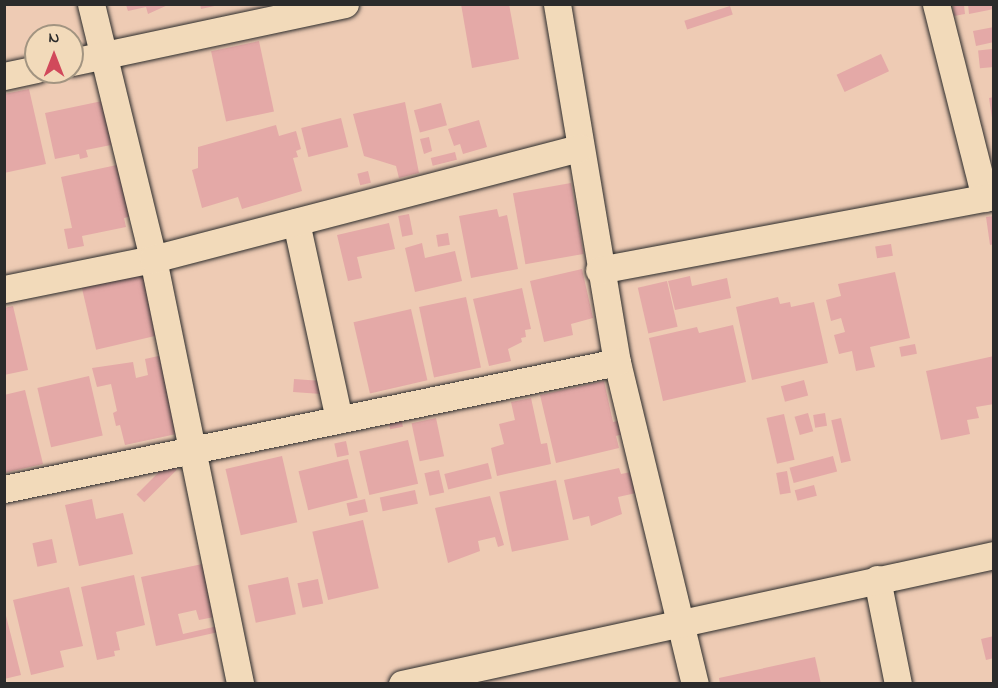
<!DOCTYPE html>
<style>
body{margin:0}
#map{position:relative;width:998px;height:688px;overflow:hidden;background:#eecbb4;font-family:"Indie Flower",sans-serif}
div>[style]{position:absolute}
.building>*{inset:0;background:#e4a9a7;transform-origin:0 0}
.roads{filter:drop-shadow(0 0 2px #2b2b2b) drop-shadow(0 0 2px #2b2b2b)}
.minor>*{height:27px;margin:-13.5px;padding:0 13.5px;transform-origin:13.5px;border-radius:13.5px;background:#f2daba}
span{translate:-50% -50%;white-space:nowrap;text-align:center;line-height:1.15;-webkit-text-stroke:4.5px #f2daba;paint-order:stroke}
.frame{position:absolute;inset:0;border:6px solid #2b2b2b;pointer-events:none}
.north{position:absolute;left:24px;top:24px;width:60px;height:60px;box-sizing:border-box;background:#f2daba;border:2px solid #a29481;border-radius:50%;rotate:0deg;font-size:16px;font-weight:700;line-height:24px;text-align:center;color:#2b2b2b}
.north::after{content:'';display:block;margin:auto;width:21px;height:27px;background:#d1495b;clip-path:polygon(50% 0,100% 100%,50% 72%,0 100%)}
</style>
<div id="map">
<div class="building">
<div style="clip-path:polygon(170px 4px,148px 14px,146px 7px,128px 11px,126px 5px)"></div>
<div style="clip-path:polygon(200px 4px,218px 4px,219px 5px,201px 9px)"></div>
<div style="clip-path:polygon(461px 4px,509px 4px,519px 59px,472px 68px)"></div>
<div style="clip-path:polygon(968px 4px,994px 4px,994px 9px,969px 14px)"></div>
<div style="clip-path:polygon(953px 5px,964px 5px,965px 14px,954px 16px)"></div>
<div style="left:730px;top:6px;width:9px;height:48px;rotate:72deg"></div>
<div style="clip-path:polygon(994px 27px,994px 42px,976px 46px,973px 31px)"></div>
<div style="left:259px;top:41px;width:72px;height:49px;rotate:78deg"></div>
<div style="left:992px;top:49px;width:18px;height:14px;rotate:84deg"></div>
<div style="left:881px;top:54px;width:19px;height:49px;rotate:65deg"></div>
<div style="clip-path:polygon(29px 89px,46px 164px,4px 173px,4px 94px)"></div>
<div style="clip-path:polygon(994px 97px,994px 118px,992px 118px,989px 98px)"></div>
<div style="clip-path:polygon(107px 100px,116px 144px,86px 150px,88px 157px,80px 159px,79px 154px,55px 159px,45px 113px)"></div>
<div style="clip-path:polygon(405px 102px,419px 173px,399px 178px,396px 166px,364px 156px,353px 114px)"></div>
<div style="left:441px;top:103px;width:23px;height:28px;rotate:75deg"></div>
<div style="left:341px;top:118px;width:30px;height:41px;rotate:76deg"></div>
<div style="clip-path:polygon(479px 120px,487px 147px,463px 154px,460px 144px,454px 146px,448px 129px)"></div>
<div style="clip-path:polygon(276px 125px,279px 136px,296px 131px,301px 149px,296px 151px,298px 157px,293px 158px,302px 191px,242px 209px,238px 197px,202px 208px,192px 170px,198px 168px,198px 147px)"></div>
<div style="clip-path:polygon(429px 137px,432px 151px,424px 154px,420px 139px)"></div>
<div style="left:455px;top:152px;width:8px;height:25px;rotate:76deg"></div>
<div style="clip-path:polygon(126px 163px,137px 215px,124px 218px,126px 227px,82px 236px,84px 246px,68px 249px,64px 229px,72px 228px,61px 177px)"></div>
<div style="left:368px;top:171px;width:12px;height:11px;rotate:76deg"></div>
<div style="left:571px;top:183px;width:72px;height:59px;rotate:80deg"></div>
<div style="clip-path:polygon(497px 209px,499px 217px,507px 215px,518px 269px,471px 278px,459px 216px)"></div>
<div style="left:409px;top:214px;width:21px;height:11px;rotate:79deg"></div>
<div style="clip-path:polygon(994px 216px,994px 244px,990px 245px,986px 217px)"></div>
<div style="clip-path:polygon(389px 223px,395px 249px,357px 257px,362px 278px,348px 281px,337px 235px)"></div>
<div style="left:448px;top:233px;width:12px;height:12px;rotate:81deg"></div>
<div style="clip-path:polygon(422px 243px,425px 258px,455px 251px,462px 281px,415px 292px,405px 248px)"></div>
<div style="left:891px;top:244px;width:12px;height:16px;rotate:81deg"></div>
<div style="clip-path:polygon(582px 269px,593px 318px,571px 324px,573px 335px,544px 342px,530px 281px)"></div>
<div style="left:148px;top:272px;width:64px;height:68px;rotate:77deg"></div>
<div style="clip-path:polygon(895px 272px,910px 338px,870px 347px,875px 367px,856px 371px,852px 351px,839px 354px,834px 335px,845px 332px,841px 318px,831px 321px,826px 300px,841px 296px,838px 284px)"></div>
<div style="clip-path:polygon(690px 276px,692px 286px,727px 278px,731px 298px,675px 310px,668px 281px)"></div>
<div style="left:667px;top:281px;width:47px;height:30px;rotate:77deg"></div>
<div style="clip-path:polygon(522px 288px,531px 329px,525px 330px,526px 337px,521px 338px,522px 342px,508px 349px,511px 361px,489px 366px,473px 299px)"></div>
<div style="left:466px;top:297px;width:72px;height:48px;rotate:78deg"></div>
<div style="clip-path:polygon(778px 297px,780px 304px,790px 302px,791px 307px,814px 302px,828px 363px,752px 380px,736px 307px)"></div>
<div style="clip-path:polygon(13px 306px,28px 370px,4px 375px,4px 308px)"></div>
<div style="left:411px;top:309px;width:73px;height:59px;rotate:77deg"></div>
<div style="clip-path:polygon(733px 325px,746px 382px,663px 401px,649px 338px,697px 327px,699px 333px)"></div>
<div style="left:915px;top:344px;width:10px;height:16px;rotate:79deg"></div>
<div style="clip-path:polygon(163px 355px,181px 433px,125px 445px,120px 425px,116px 426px,113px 413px,117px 411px,111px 384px,97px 387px,92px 368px,133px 362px,136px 378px,148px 375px,145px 359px)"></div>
<div style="clip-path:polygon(994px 356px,994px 404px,976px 407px,979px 418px,967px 420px,970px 434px,941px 440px,926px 371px)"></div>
<div style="left:89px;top:376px;width:61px;height:53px;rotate:77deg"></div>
<div style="left:294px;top:379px;width:28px;height:13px;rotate:4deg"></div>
<div style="left:804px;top:380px;width:16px;height:24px;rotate:75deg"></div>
<div style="clip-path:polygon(604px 381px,613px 422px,623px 420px,626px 433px,616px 436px,619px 448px,556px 463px,540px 395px)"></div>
<div style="clip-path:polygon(25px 390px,43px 464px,4px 473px,4px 395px)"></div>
<div style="clip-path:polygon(531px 398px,541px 444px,547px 443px,551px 464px,497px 476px,491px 448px,504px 444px,499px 424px,515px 420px,511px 402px)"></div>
<div style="left:808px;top:413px;width:19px;height:14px;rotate:74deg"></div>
<div style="left:825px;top:413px;width:13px;height:12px;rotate:81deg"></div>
<div style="left:784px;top:414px;width:47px;height:18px;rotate:77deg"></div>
<div style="left:401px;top:417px;width:10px;height:13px;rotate:79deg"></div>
<div style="left:436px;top:418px;width:39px;height:25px;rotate:78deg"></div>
<div style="left:841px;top:418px;width:44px;height:10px;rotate:77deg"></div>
<div style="left:408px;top:440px;width:45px;height:50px;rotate:77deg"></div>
<div style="left:346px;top:441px;width:14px;height:12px;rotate:78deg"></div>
<div style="left:282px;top:456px;width:68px;height:58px;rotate:77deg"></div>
<div style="left:833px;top:456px;width:16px;height:45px;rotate:75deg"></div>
<div style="left:348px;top:459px;width:40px;height:51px;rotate:76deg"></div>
<div style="left:169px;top:462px;width:11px;height:46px;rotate:45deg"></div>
<div style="left:488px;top:463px;width:16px;height:45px;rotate:76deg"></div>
<div style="clip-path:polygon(619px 468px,621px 474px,631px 472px,636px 493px,618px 497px,622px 514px,591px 526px,589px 516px,573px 520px,564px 480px)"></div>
<div style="left:439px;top:470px;width:23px;height:15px;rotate:77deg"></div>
<div style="left:787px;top:471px;width:22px;height:11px;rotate:80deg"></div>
<div style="left:556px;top:480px;width:61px;height:58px;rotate:78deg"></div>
<div style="left:814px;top:485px;width:11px;height:20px;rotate:75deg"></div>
<div style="left:415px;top:490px;width:14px;height:36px;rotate:78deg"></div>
<div style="clip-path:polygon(490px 496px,504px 545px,498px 547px,495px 537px,478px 541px,480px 551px,448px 563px,435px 508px)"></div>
<div style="clip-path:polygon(92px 499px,96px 519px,123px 513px,133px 554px,79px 566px,65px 505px)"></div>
<div style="left:365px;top:499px;width:13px;height:19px;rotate:77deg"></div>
<div style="left:363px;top:520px;width:70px;height:52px;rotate:77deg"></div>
<div style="left:52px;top:539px;width:24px;height:20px;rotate:78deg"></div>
<div style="clip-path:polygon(207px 563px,219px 616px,199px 620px,196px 610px,178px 614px,183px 634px,222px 625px,223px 631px,156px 646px,141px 577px)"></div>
<div style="clip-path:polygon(134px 575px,145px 625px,116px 632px,120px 650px,114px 651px,115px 656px,97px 660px,81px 587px)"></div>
<div style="left:288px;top:577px;width:38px;height:41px;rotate:78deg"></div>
<div style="left:318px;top:579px;width:25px;height:21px;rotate:78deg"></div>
<div style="clip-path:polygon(69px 587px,83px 646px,60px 651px,64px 667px,31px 675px,13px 600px)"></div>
<div style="clip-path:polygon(4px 608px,21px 675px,4px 679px)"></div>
<div style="clip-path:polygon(994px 636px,994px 658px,986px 660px,981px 639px)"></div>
<div style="clip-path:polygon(815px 657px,821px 684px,720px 684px,719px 678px)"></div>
</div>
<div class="roads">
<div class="minor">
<div style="left:91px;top:4px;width:262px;rotate:76.3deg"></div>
<div style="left:153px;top:259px;width:434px;rotate:78.4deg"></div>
<div style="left:557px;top:4px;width:363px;rotate:80.5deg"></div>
<div style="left:617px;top:362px;width:331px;rotate:76.4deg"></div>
<div style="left:936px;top:4px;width:200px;rotate:75.8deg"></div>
<div style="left:72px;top:62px;width:279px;rotate:-12deg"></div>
<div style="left:4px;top:76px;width:33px;rotate:-12deg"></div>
<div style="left:296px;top:222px;width:202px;rotate:77.7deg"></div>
<div style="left:599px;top:270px;width:402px;rotate:-10.6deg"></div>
<div style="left:4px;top:289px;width:152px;rotate:-11.4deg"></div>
<div style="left:153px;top:259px;width:441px;rotate:-14.6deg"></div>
<div style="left:4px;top:489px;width:626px;rotate:-11.7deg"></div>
<div style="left:877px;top:579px;width:107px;rotate:78.7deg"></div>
<div style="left:402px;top:684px;width:606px;rotate:-12.29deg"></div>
</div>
</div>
<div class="frame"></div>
<div class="north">N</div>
</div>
